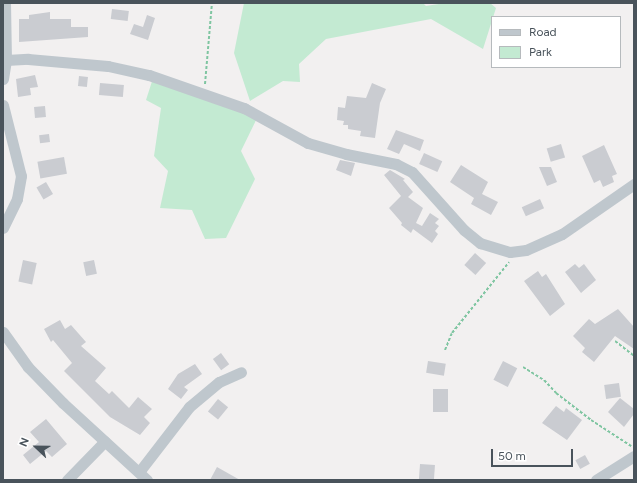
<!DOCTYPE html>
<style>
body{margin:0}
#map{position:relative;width:637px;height:483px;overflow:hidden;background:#f2f0f0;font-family:Figtree,sans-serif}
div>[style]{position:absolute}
.green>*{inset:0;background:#c3ead2}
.building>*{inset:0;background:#caccd1;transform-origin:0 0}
.path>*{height:2px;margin-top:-1px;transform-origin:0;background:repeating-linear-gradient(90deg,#7fc5a1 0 3px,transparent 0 5px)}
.minor>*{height:11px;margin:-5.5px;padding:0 5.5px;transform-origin:5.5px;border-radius:5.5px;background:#bfc7cd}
span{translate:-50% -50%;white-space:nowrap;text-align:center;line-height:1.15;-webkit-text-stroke:4px #fff;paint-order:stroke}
.frame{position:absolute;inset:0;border:4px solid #49535b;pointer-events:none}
.legend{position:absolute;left:491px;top:16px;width:130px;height:52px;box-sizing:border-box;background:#fff;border:1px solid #b6babd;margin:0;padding:5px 7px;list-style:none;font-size:12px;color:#49535b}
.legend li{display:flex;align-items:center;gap:8px;height:20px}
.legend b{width:20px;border:1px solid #b6babd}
.north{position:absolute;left:16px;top:427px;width:40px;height:40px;-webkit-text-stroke:3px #fff;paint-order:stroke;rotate:292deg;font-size:11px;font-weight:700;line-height:16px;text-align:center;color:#49535b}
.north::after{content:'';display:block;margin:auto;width:14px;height:18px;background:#49535b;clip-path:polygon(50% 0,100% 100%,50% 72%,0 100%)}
.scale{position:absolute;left:491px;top:449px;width:82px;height:18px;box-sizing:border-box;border:2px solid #49535b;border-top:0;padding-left:5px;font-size:12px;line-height:14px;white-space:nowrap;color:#49535b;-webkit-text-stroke:3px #fff;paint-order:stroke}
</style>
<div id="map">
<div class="green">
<div style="clip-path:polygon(244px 3px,423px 3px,426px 6px,445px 3px,490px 3px,496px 8px,483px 49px,431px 19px,326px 39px,299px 64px,300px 82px,283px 81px,250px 101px,234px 53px)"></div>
<div style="clip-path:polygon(155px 72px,259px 114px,241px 151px,255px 179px,226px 238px,205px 239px,192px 210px,160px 208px,168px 171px,154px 156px,161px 108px,146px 100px)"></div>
</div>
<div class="building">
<div style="left:112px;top:9px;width:17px;height:10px;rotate:7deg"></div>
<div style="clip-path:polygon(50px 12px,50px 19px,71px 19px,71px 27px,88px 27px,88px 37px,19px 42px,19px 19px,29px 19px,29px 15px)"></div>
<div style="clip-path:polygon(147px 15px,155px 18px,148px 40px,130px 34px,134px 24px,143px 27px)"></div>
<div style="clip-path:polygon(35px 75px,38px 87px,30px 88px,31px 95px,18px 97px,16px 79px)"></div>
<div style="left:79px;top:76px;width:9px;height:10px;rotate:6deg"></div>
<div style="left:100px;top:83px;width:24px;height:12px;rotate:5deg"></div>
<div style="clip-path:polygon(372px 83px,386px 89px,380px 103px,375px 138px,360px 136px,361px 131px,348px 129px,348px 125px,343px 125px,344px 121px,337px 120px,338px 107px,345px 108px,347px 96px,366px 98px)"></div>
<div style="left:45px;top:106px;width:11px;height:11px;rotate:85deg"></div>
<div style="clip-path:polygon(396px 130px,424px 140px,420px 151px,404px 144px,399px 154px,387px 149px)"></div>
<div style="left:49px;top:134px;width:8px;height:10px;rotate:83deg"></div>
<div style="left:561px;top:144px;width:14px;height:15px;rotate:73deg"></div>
<div style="clip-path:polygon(604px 145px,617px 174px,612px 176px,614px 182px,603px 187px,600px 180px,594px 183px,582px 156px)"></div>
<div style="left:424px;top:153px;width:20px;height:12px;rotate:24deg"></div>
<div style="left:64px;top:157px;width:17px;height:27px;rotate:80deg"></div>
<div style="clip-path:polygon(340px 160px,355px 163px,351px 176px,336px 170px)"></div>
<div style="clip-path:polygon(461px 165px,488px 182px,482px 194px,498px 202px,491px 215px,471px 204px,474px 198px,450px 182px)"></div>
<div style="clip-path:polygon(539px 167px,551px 167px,557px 182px,547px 186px)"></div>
<div style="clip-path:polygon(390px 170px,405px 179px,403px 180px,413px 192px,408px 197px,423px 208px,416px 223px,422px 226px,430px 213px,439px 219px,435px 223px,439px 226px,435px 231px,438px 234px,432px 243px,413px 229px,411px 233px,401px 225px,402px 223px,389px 208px,401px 196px,384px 175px)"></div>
<div style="left:46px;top:182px;width:14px;height:11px;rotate:60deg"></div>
<div style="left:540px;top:199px;width:10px;height:20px;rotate:66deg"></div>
<div style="left:475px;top:253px;width:15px;height:16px;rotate:42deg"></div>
<div style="left:23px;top:260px;width:14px;height:22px;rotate:12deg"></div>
<div style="left:94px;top:260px;width:14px;height:11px;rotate:78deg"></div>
<div style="clip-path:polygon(575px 264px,579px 268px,584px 264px,596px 280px,581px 293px,565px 272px)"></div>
<div style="clip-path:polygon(538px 271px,542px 277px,546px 274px,565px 304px,550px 316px,524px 281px)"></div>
<div style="clip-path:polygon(618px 309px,634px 327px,634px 349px,615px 336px,594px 362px,582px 352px,585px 348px,573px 336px,589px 319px,595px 324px)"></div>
<div style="clip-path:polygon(60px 320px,65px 329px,71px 325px,86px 342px,81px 346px,106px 368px,95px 381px,109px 394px,112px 391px,129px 408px,138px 397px,152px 409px,144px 417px,150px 423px,140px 435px,110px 417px,64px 371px,72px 363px,53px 340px,51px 342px,44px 329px)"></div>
<div style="left:221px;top:353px;width:14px;height:10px;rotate:54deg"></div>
<div style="left:428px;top:361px;width:18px;height:12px;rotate:9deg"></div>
<div style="left:503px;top:361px;width:16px;height:21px;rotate:27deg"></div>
<div style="clip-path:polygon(195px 364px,202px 374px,184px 387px,188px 390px,181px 399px,168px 389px,178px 374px)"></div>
<div style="left:619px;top:383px;width:14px;height:15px;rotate:82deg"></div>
<div style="left:433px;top:389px;width:15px;height:23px"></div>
<div style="clip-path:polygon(620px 398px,634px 409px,634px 414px,624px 427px,608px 412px)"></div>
<div style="left:218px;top:399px;width:13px;height:16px;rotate:39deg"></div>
<div style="clip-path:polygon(556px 406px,564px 412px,566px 408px,582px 420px,567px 440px,542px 423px)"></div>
<div style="clip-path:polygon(46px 419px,67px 444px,52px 457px,46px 451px,30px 464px,23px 455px,39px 442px,30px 432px)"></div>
<div style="left:585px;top:455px;width:10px;height:11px;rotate:61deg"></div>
<div style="left:420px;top:464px;width:15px;height:16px;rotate:4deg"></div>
<div style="clip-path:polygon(217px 467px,240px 480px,210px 480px)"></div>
</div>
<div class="path">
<div style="left:205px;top:84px;width:81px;rotate:-85.1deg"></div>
<div style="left:615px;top:341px;width:24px;rotate:38deg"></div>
<div style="left:445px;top:350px;width:18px;rotate:-68deg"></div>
<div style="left:452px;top:333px;width:91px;rotate:-51.2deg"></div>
<div style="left:523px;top:367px;width:25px;rotate:32deg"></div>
<div style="left:544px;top:380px;width:18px;rotate:47deg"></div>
<div style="left:556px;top:393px;width:44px;rotate:37.6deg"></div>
<div style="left:591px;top:420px;width:48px;rotate:33deg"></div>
</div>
<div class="minor">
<div style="left:6px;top:60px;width:22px;rotate:-3deg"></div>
<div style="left:28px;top:59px;width:80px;rotate:5deg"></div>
<div style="left:108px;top:66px;width:42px;rotate:12.4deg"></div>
<div style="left:149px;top:75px;width:101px;rotate:19.2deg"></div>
<div style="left:244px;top:108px;width:73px;rotate:28.7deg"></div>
<div style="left:308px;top:143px;width:40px;rotate:16deg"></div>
<div style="left:346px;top:154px;width:51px;rotate:11.3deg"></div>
<div style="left:396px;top:164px;width:18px;rotate:27deg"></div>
<div style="left:412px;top:172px;width:78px;rotate:48.1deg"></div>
<div style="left:464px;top:230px;width:21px;rotate:39deg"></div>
<div style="left:480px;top:243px;width:31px;rotate:17deg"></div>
<div style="left:510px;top:252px;width:16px;rotate:-7deg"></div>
<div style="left:526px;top:250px;width:39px;rotate:-24deg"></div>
<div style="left:562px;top:234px;width:88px;rotate:-34.8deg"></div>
<div style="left:3px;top:79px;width:19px;rotate:-81deg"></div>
<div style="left:6px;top:60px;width:57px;rotate:-91deg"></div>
<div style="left:3px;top:105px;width:73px;rotate:75.8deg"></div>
<div style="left:21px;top:176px;width:23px;rotate:100deg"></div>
<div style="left:17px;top:199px;width:32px;rotate:116deg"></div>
<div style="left:3px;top:332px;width:43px;rotate:54.5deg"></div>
<div style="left:28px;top:367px;width:50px;rotate:45.8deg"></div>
<div style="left:63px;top:403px;width:114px;rotate:42.5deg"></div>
<div style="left:139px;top:472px;width:82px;rotate:-52.4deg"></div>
<div style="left:189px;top:407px;width:39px;rotate:-40deg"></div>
<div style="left:219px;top:382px;width:24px;rotate:-24deg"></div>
<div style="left:67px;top:480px;width:54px;rotate:-45.7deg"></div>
<div style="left:596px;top:480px;width:45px;rotate:-32.3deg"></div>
</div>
<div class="frame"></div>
<ul class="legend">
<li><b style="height:5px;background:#bfc7cd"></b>Road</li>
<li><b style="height:11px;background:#c3ead2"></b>Park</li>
</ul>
<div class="north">N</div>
<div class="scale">50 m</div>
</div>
